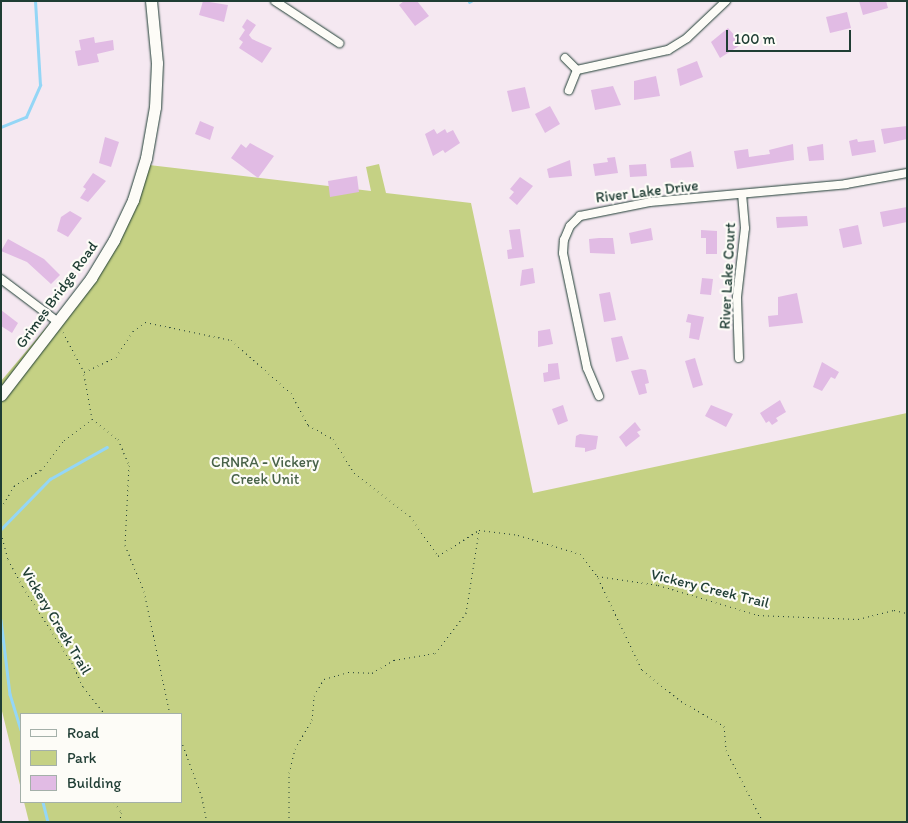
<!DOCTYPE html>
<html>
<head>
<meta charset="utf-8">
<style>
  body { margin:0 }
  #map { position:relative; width:908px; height:823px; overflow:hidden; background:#f5e8f1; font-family:Itim,sans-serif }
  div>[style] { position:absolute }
  .green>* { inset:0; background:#c5d184 }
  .stream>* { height:2.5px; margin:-1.25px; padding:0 1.25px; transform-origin:1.25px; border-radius:1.25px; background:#94d6f6 }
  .building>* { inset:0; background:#e1bbe4 }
  .path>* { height:1px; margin-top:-0.5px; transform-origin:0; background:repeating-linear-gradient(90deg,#1f3d34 0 1px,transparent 0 5px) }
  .roads { filter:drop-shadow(0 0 1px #1f3d34) drop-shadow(0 0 1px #1f3d34) }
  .street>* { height:8px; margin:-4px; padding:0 4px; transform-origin:4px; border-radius:4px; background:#fdfcf7 }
  .secondary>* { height:11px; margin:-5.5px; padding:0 5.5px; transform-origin:5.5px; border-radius:5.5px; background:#fdfcf7 }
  span { translate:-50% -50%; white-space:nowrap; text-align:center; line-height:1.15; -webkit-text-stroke:4.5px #fdfcf7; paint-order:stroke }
  .street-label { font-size:15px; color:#1f3d34 }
  .park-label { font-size:15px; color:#486248 }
  .frame { position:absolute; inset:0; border:2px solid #1f3d34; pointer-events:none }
  .legend { position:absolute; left:20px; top:713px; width:162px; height:90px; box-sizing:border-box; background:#fdfcf7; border:1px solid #a4b0a9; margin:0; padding:6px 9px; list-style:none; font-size:15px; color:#1f3d34 }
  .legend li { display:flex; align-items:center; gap:10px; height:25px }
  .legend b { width:25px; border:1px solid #a4b0a9 }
  .scale { position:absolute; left:726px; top:30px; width:125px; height:22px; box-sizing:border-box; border:2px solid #1f3d34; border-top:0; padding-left:6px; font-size:15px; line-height:18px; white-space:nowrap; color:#1f3d34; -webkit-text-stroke:4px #fdfcf7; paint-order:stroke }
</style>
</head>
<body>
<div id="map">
  <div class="green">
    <div style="clip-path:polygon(379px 164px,386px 193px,471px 203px,533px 493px,907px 413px,907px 822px,29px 822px,24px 802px,181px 802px,181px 714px,21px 714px,21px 789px,1px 707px,1px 381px,116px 245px,149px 165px,371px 191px,366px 167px)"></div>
  </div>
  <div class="stream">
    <div style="left:469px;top:2px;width:2px;rotate:-27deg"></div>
    <div style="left:1px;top:127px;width:27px;rotate:-22deg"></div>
    <div style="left:26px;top:117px;width:35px;rotate:-66deg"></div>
    <div style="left:40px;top:85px;width:84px;rotate:-93.4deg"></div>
    <div style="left:1px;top:529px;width:70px;rotate:-45.6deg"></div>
    <div style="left:50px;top:479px;width:65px;rotate:-29.3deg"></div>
    <div style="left:1px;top:620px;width:75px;rotate:83.1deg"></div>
    <div style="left:10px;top:694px;width:37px;rotate:73deg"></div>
    <div style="left:43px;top:802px;width:21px;rotate:76deg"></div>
  </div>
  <div class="building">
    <div style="clip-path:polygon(203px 1px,228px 5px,224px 22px,199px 15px)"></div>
    <div style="clip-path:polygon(404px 1px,417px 1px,429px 16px,415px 26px,399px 5px)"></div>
    <div style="clip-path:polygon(859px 1px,886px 1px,888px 8px,863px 15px)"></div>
    <div style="clip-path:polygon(847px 12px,851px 28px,830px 33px,826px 17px)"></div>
    <div style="clip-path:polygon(247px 19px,256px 25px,249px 35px,252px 39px,272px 48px,262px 63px,239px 48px,243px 42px,239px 39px,245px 30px,242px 27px)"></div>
    <div style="clip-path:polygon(728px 28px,742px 44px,720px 58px,711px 42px)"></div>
    <div style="clip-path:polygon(94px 37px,95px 43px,113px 40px,114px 50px,97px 54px,99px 62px,78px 66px,75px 51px,81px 50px,79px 40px)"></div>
    <div style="clip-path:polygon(697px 61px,703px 77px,680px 86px,677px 69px)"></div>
    <div style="clip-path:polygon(656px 76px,660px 96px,634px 100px,634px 81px)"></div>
    <div style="clip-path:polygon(613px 86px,621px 105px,595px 110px,591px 90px)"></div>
    <div style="clip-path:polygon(525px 87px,530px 108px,512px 112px,507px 91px)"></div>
    <div style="clip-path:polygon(550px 106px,560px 124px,545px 133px,535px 114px)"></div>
    <div style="clip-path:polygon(200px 121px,214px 127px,210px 140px,195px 134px)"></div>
    <div style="clip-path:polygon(907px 126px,907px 139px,884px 144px,881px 129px)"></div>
    <div style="clip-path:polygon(434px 129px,437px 134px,445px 129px,447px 133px,453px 130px,460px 143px,445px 153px,443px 150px,433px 156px,425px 134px)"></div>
    <div style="clip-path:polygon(105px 137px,119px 142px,111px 167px,99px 163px)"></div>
    <div style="clip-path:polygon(857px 139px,858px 142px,874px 140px,876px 152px,852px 156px,849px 141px)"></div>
    <div style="clip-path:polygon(250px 143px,274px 156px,258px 178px,231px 158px,241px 144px,246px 148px)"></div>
    <div style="clip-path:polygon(793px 144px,794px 160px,737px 169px,734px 151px,748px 149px,749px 157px,770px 154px,769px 150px)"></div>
    <div style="clip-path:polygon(823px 144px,824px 160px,809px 161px,807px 147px)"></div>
    <div style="clip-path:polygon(691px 151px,694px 167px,671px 168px,670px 159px)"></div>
    <div style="clip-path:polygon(615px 157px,618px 173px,595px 176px,593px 164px,608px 162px,607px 158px)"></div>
    <div style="clip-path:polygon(570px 160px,572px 176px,549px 178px,547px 169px)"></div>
    <div style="clip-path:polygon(646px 164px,647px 176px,630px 177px,629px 165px)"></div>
    <div style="clip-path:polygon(93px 173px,106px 181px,88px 202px,80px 198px,86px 189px,83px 187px)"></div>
    <div style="clip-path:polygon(357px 176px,359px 192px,330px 197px,328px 181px)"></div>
    <div style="clip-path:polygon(520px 177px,533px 186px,517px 205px,509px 198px,514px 192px,510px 189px)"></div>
    <div style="clip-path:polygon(907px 207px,907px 222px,883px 227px,880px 212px)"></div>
    <div style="clip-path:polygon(70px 211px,82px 218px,68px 237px,57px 231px,61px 217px)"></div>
    <div style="clip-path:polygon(807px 216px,808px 226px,777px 228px,776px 217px)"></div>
    <div style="clip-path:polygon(858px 225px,862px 244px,843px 248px,839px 229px)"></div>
    <div style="clip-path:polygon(651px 228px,653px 240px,631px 244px,629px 233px)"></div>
    <div style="clip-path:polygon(520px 229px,524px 257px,508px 259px,507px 250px,512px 249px,509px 230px)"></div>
    <div style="clip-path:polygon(701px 230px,717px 231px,717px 254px,706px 254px,706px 238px,701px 238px)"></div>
    <div style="clip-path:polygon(599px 238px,613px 238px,615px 254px,590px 253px,589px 239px)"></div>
    <div style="clip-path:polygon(8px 239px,44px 259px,60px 275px,51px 284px,27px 262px,1px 251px)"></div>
    <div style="clip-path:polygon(533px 268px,535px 283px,520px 286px,522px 270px)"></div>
    <div style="clip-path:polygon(702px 278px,713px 279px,711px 295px,700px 294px)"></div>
    <div style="clip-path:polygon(610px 292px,616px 320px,604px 322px,599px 294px)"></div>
    <div style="clip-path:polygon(797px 293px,803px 323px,769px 327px,768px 316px,778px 315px,778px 297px)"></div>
    <div style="clip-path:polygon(1px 310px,18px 323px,12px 333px,1px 326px)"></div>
    <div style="clip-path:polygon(688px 314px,704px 317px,699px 340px,689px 338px,691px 323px,686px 322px)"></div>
    <div style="clip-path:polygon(550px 329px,553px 344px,538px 347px,538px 331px)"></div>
    <div style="clip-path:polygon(622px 336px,629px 359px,616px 362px,611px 338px)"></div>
    <div style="clip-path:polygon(695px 358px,703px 385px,693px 388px,685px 361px)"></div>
    <div style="clip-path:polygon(822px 362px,839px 372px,835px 379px,831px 377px,822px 391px,813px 387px)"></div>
    <div style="clip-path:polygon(558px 363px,560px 379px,544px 382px,543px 373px,548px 372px,548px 364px)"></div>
    <div style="clip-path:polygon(641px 369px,646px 370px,649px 383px,645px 384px,647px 393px,639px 395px,631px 371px)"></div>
    <div style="clip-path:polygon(780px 400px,786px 412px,776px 418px,778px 421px,772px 425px,769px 421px,766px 423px,760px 413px)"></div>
    <div style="clip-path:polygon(563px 405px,568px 421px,558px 425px,552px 409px)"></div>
    <div style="clip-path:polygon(711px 405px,733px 414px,726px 427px,705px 416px)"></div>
    <div style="clip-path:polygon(635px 422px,641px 430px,637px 432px,640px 436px,626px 447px,619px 437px)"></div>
    <div style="clip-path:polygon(580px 434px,598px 436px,596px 449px,585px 452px,585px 448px,575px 447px,576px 436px)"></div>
  </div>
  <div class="path">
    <div style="left:63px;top:332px;width:45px;rotate:62.3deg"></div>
    <div style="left:84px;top:372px;width:35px;rotate:-25deg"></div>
    <div style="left:116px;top:357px;width:31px;rotate:-57deg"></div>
    <div style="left:133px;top:331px;width:15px;rotate:-37deg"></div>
    <div style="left:145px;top:322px;width:88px;rotate:11.8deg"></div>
    <div style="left:231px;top:340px;width:80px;rotate:41.5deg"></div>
    <div style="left:291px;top:393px;width:36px;rotate:62deg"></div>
    <div style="left:308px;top:425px;width:29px;rotate:29deg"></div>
    <div style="left:333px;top:439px;width:40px;rotate:58deg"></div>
    <div style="left:354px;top:473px;width:71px;rotate:37.5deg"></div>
    <div style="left:410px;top:516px;width:49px;rotate:55deg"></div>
    <div style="left:438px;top:556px;width:49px;rotate:-32.4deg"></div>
    <div style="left:479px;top:530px;width:39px;rotate:7deg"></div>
    <div style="left:518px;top:535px;width:65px;rotate:17deg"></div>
    <div style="left:580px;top:554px;width:28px;rotate:52deg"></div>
    <div style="left:597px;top:576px;width:62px;rotate:8.4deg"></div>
    <div style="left:658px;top:585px;width:104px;rotate:16.7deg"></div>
    <div style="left:758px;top:615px;width:100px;rotate:2.3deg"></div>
    <div style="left:858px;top:619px;width:37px;rotate:-14deg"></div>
    <div style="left:894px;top:610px;width:13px;rotate:13deg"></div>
    <div style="left:84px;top:374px;width:46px;rotate:79.9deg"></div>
    <div style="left:92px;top:419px;width:33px;rotate:38deg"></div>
    <div style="left:118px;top:439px;width:28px;rotate:67deg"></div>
    <div style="left:129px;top:465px;width:80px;rotate:92.9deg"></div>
    <div style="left:125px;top:545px;width:50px;rotate:67.6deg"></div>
    <div style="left:144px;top:591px;width:126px;rotate:78.1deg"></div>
    <div style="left:1px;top:508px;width:26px;rotate:-59deg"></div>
    <div style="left:14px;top:486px;width:31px;rotate:-31deg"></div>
    <div style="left:41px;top:470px;width:38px;rotate:-53deg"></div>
    <div style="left:64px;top:440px;width:35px;rotate:-37deg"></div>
    <div style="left:1px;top:533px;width:27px;rotate:75deg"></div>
    <div style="left:8px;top:559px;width:32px;rotate:62deg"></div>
    <div style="left:23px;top:587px;width:90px;rotate:57.2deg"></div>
    <div style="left:72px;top:663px;width:26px;rotate:65deg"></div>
    <div style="left:83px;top:687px;width:35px;rotate:51deg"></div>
    <div style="left:598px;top:578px;width:102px;rotate:64.4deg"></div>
    <div style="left:642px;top:670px;width:50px;rotate:38.5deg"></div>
    <div style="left:681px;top:701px;width:50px;rotate:30.2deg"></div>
    <div style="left:724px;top:726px;width:24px;rotate:85deg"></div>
    <div style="left:726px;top:750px;width:81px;rotate:62.8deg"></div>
    <div style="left:181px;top:740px;width:61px;rotate:69.8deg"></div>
    <div style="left:202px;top:797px;width:25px;rotate:79deg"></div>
    <div style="left:114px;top:802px;width:12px;rotate:55deg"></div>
    <div style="left:121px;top:812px;width:10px;rotate:96deg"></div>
    <div style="left:289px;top:822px;width:49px;rotate:-90deg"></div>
    <div style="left:289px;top:773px;width:25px;rotate:-76deg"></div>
    <div style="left:295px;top:749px;width:34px;rotate:-60deg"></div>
    <div style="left:312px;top:720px;width:24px;rotate:-85deg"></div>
    <div style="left:314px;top:696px;width:20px;rotate:-60deg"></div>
    <div style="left:324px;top:679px;width:25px;rotate:-16deg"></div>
    <div style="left:348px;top:672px;width:24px;rotate:2deg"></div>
    <div style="left:372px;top:673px;width:26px;rotate:-31deg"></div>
    <div style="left:394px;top:660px;width:42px;rotate:-9.7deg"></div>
    <div style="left:435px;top:653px;width:51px;rotate:-52.2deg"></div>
    <div style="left:466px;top:613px;width:83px;rotate:-81deg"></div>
  </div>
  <div class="roads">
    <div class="street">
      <div style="left:275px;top:1px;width:77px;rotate:33.3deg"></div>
      <div style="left:565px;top:58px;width:17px;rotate:45deg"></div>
      <div style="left:577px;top:70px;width:22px;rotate:112deg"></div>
      <div style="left:577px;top:70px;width:93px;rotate:-12.4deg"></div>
      <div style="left:668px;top:50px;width:22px;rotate:-32deg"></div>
      <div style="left:687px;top:38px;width:54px;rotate:-43.5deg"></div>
      <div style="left:1px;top:279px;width:71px;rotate:37deg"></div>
      <div style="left:739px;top:358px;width:61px;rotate:-91.9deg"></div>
      <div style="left:737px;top:297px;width:69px;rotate:-83.4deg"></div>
      <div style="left:745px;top:228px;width:33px;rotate:-95deg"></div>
      <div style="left:599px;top:396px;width:30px;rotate:-113deg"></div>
      <div style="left:587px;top:368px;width:117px;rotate:-101.8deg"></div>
      <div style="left:563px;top:253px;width:13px;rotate:-86deg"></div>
      <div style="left:564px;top:240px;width:15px;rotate:-67deg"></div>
      <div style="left:570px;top:226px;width:14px;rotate:-45deg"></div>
      <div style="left:580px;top:216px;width:71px;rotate:-11.3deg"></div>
      <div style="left:650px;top:202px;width:197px;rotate:-5.2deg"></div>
      <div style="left:846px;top:184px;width:62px;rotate:-10.2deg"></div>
    </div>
    <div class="secondary">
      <div style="left:1px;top:395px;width:148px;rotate:-52.4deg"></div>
      <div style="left:91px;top:278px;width:44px;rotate:-58.8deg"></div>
      <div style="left:114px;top:240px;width:44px;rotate:-64.6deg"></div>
      <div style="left:133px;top:200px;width:44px;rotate:-72.8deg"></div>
      <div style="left:146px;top:158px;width:52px;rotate:-80deg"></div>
      <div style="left:155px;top:107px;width:44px;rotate:-87.4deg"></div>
      <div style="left:157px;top:63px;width:62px;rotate:-95.5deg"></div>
    </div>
  </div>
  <div class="street-label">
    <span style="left:647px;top:192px;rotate:-7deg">River Lake Drive</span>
    <span style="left:728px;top:276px;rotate:-87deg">River Lake Court</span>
    <span style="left:57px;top:295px;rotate:-54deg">Grimes Bridge Road</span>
    <span style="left:710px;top:589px;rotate:14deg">Vickery Creek Trail</span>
    <span style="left:56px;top:621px;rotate:59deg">Vickery Creek Trail</span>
  </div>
  <div class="park-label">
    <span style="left:265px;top:471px">CRNRA - Vickery<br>Creek Unit</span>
  </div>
  <div class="frame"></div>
  <ul class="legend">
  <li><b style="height:6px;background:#fdfcf7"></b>Road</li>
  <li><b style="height:14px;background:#c5d184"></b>Park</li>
  <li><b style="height:14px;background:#e1bbe4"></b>Building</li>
  </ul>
  <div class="scale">100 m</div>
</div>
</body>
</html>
